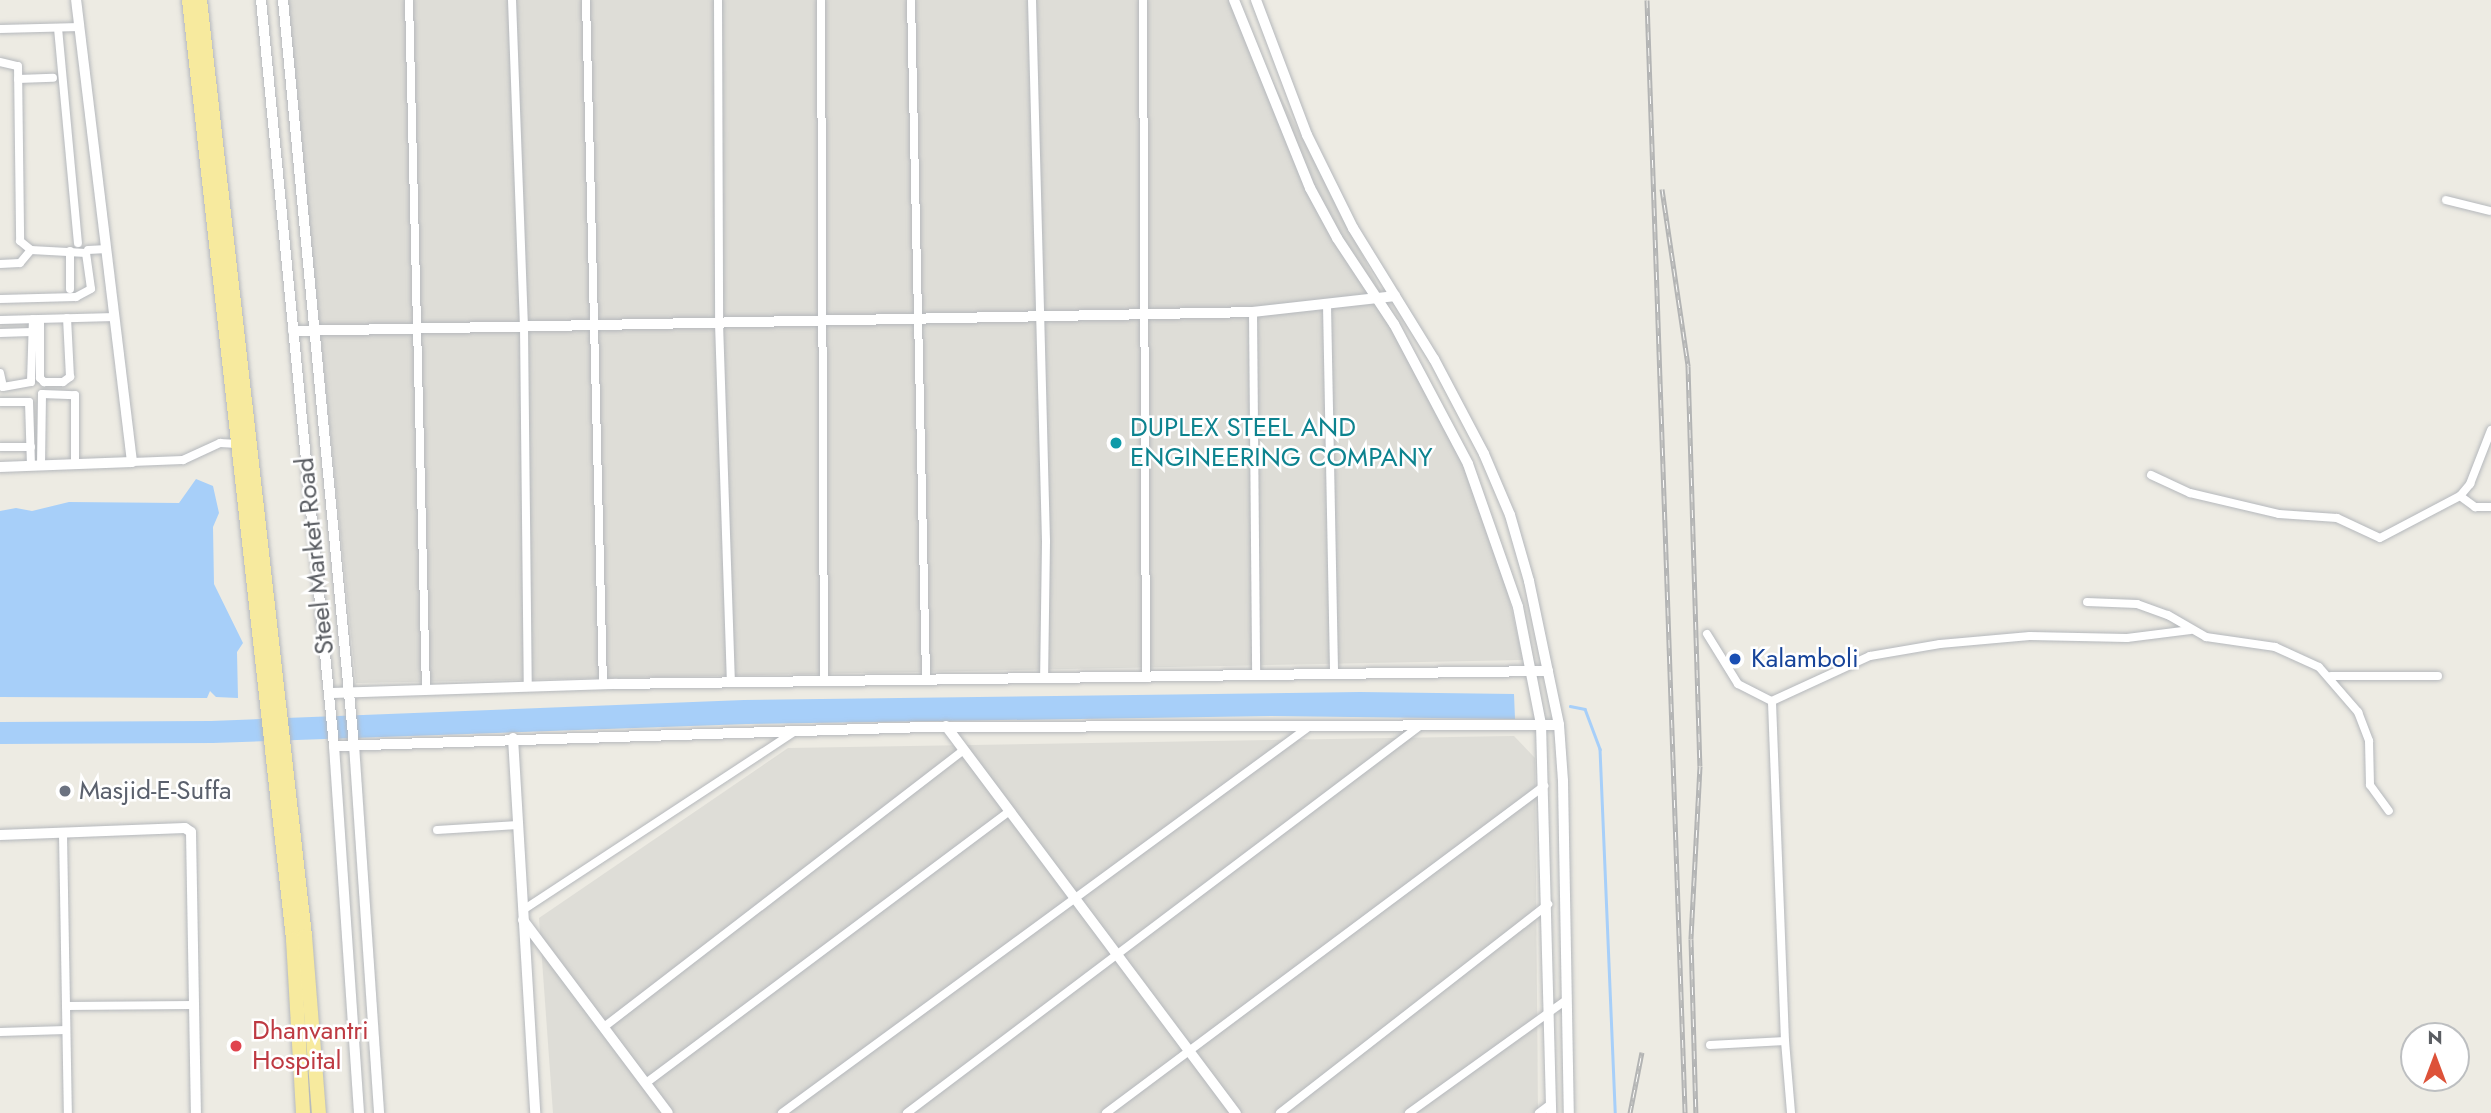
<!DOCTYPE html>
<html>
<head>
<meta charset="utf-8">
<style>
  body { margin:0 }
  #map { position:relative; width:2491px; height:1113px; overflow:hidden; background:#edebe3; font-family:Jost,sans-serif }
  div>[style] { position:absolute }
  .industrial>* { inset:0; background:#deddd7 }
  .water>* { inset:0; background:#a7cff9 }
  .stream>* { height:2.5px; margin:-1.25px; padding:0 1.25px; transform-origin:1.25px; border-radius:1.25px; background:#a7cff9 }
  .roads { filter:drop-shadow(0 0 2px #b5b8bc) drop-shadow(0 0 2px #b5b8bc) }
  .minor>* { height:8px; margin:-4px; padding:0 4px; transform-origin:4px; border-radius:4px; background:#fff }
  .tertiary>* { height:10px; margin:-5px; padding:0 5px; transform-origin:5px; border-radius:5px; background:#fff }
  .trunk>* { height:14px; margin:-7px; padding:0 7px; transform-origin:7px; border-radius:7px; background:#f7ea9e }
  .rail>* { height:5px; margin-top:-2.5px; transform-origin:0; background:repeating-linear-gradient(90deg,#fff 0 8px,#b3b4b4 0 16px); box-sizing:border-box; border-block:2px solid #b3b4b4 }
  .dots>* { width:19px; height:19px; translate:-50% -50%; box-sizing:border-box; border:4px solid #fff; border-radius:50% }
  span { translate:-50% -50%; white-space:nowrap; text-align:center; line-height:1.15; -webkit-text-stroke:5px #fff; paint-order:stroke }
  .culture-label { font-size:26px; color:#0d838f }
  .left { translate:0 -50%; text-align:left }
  .street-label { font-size:26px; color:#5b5e63 }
  .transit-label { font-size:26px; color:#164399 }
  .worship-label { font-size:26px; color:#5b616d }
  .health-label { font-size:26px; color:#be3a42 }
  .north { position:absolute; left:2400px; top:1022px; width:70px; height:70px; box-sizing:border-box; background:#fff; border:2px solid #bdbfc1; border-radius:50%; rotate:0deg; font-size:19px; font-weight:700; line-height:28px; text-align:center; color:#5b5e63 }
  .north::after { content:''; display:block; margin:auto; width:24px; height:32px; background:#dd5239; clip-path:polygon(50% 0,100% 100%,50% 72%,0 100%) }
</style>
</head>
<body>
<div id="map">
  <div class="industrial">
    <div style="clip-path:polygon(286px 0,1231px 0,1433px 392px,1498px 550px,1523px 660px,356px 683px)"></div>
    <div style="clip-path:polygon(1514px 736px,1535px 758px,1538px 1113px,553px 1113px,539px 918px,788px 748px)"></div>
  </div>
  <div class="water">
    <div style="clip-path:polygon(196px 479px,213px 486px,219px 513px,213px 527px,214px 584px,243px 643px,237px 652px,238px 698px,216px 697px,210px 691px,207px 698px,0 697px,0 511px,16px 508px,32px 511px,69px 502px,179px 503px)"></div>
    <div style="clip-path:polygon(1360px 692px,1514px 694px,1515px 719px,1271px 716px,747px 724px,213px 743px,0 744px,0 722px,211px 721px,744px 700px)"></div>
  </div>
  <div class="stream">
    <div style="left:1570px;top:706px;width:15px;rotate:11deg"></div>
    <div style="left:1585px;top:709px;width:43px;rotate:69.4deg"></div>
    <div style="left:1600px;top:749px;width:364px;rotate:87.6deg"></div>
  </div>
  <div class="roads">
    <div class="minor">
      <div style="left:409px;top:0;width:690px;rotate:88.59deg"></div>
      <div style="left:512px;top:0;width:327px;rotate:87.9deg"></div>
      <div style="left:524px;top:327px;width:360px;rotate:89.4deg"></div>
      <div style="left:586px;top:0;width:684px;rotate:88.58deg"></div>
      <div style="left:718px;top:0;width:323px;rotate:89.8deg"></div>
      <div style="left:719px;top:323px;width:359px;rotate:88.1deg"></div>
      <div style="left:821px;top:0;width:680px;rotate:89.75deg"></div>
      <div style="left:911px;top:0;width:679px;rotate:88.73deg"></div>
      <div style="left:1032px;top:0;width:541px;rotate:88.52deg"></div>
      <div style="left:1046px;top:541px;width:137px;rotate:90.8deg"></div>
      <div style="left:1143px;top:0;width:677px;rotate:89.75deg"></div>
      <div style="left:58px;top:28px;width:216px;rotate:84.7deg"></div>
      <div style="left:0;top:29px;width:80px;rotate:-1.4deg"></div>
      <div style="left:0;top:62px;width:18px;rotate:13deg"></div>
      <div style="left:18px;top:66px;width:175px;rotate:89.3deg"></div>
      <div style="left:20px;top:241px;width:14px;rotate:39deg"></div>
      <div style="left:31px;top:250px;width:55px;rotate:3.1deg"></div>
      <div style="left:86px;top:253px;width:36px;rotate:82deg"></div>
      <div style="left:91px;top:289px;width:17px;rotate:152deg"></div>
      <div style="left:76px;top:297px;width:76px;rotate:178.5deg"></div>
      <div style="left:18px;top:79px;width:35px;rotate:-2deg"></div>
      <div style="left:2446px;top:200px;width:45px;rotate:14deg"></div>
      <div style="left:88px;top:250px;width:19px;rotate:-3deg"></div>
      <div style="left:70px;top:251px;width:38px;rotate:90deg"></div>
      <div style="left:0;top:264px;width:20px;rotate:-3deg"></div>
      <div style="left:20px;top:263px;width:17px;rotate:-50deg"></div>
      <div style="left:1327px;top:305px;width:370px;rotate:88.9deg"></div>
      <div style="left:1253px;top:312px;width:364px;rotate:89.5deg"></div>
      <div style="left:40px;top:319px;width:59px;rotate:90deg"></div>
      <div style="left:40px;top:378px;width:6px;rotate:45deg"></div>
      <div style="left:44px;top:382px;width:19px"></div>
      <div style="left:63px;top:382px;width:9px;rotate:-36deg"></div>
      <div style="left:70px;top:377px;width:59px;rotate:-92.9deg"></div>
      <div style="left:0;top:320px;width:115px;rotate:-1.5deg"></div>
      <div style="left:0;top:333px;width:32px;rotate:-2deg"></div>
      <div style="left:0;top:373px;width:14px;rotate:78deg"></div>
      <div style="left:3px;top:387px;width:28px;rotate:-10deg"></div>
      <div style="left:31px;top:382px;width:63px;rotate:-88.2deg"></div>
      <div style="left:0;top:402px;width:29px"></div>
      <div style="left:29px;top:402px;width:64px;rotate:88.2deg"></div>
      <div style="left:0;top:447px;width:31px"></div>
      <div style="left:132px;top:462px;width:51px;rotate:-2.2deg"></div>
      <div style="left:183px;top:460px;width:41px;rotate:-24.7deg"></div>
      <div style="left:220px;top:443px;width:18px;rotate:3deg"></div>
      <div style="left:41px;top:466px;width:72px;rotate:-89.2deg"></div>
      <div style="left:42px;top:394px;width:33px;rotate:2deg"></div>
      <div style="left:75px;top:395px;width:69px;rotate:90deg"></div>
      <div style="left:2151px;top:475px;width:43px;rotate:24.8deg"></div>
      <div style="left:2190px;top:493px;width:91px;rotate:13.3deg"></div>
      <div style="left:2279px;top:514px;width:58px;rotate:3.9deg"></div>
      <div style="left:2337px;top:518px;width:47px;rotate:24.9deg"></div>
      <div style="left:2380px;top:538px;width:90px;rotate:-27.7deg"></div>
      <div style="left:2460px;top:496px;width:16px;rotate:-50deg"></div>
      <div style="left:2470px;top:484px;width:58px;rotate:-68.7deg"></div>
      <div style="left:2460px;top:496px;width:19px;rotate:36deg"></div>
      <div style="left:2475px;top:507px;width:16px"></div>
      <div style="left:2087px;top:602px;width:50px;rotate:2.3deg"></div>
      <div style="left:2137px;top:604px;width:33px;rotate:20deg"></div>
      <div style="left:2168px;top:615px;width:44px;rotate:30.1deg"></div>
      <div style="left:2206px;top:637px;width:70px;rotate:8.2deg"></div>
      <div style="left:2275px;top:647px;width:48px;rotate:24.4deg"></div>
      <div style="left:2319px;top:667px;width:60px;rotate:49.1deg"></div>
      <div style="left:2358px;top:712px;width:31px;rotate:69deg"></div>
      <div style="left:2369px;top:741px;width:44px;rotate:88.7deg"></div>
      <div style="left:2370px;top:785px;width:32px;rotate:54deg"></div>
      <div style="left:1707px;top:634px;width:59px;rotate:58.2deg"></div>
      <div style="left:1738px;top:684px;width:38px;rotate:27deg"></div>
      <div style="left:1772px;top:701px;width:108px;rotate:-24.7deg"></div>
      <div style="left:1870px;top:656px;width:71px;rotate:-9.7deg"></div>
      <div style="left:1940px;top:644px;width:90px;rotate:-5.1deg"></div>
      <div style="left:2030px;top:636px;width:97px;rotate:1.2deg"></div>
      <div style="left:2127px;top:638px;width:64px;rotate:-7.1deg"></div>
      <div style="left:2331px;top:676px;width:107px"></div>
      <div style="left:437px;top:830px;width:81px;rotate:-3.5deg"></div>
      <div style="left:63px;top:834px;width:279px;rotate:89deg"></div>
      <div style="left:523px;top:910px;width:326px;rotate:-33.3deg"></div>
      <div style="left:66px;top:1006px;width:128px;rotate:-0.4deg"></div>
      <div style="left:604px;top:1027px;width:453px;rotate:-37.6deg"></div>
      <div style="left:0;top:1032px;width:66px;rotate:-1.7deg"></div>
      <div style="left:1785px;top:1041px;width:72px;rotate:85.2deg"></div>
      <div style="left:1710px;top:1045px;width:75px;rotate:-3.1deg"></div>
      <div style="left:1785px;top:1041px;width:340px;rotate:-92.2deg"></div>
      <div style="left:646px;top:1083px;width:451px;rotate:-36.8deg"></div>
      <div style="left:782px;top:1113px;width:655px;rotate:-36.24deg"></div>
      <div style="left:907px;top:1113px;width:644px;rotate:-37.05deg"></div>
      <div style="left:1106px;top:1113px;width:547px;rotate:-36.74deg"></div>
      <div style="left:1280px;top:1113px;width:340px;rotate:-37.9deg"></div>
      <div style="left:1409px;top:1113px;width:193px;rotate:-35.7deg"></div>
      <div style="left:1539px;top:1113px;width:15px;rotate:-37deg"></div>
    </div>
    <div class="tertiary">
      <div style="left:261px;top:0;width:750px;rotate:84.41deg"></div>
      <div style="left:334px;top:746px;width:368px;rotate:86.1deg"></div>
      <div style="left:283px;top:0;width:748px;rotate:84.56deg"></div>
      <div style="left:354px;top:745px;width:369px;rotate:86.1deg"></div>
      <div style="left:1234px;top:0;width:203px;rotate:68deg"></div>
      <div style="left:1310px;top:188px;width:57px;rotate:61.6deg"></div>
      <div style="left:1337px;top:238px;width:103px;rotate:56.5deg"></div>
      <div style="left:1394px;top:324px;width:158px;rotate:62.1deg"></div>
      <div style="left:1468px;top:464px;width:151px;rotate:70.7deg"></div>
      <div style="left:1518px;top:607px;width:119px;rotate:78.9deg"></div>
      <div style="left:1541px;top:724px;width:389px;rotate:88.5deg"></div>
      <div style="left:1256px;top:0;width:144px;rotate:69.3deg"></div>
      <div style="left:1307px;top:135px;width:104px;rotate:63.7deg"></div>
      <div style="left:1353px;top:228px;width:154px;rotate:58.3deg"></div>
      <div style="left:1434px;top:359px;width:107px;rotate:62.2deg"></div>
      <div style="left:1484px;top:454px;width:66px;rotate:66.9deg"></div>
      <div style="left:1510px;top:515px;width:69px;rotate:73.9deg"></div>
      <div style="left:1529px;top:581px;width:147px;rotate:78.2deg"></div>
      <div style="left:1559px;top:725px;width:56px;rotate:85.9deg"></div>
      <div style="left:1563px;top:781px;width:332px;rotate:89deg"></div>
      <div style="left:293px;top:331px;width:960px;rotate:-1.13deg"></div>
      <div style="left:1253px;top:312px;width:143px;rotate:-6.4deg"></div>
      <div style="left:0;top:467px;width:132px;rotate:-2.2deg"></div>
      <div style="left:132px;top:462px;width:465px;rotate:-96.9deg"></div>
      <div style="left:329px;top:693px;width:286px;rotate:-1.8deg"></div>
      <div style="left:615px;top:684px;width:933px;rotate:-0.8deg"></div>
      <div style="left:946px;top:726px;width:484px;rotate:53.2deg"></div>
      <div style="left:513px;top:738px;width:376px;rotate:86.6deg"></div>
      <div style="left:334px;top:746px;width:593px;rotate:-1.84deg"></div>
      <div style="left:927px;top:727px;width:632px;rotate:-0.18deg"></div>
      <div style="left:0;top:835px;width:185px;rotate:-2.2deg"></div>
      <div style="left:185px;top:828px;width:7px;rotate:34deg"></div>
      <div style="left:191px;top:832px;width:281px;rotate:89deg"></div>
      <div style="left:523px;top:920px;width:241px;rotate:53.1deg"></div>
    </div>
    <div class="trunk">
      <div style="left:189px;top:0;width:945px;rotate:83.68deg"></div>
      <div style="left:293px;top:939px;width:174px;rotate:86.7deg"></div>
      <div style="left:200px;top:0;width:942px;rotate:83.6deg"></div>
      <div style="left:305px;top:936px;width:178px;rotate:85.5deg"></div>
    </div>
  </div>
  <div class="rail">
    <div style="left:1647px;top:0;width:1114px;rotate:88.04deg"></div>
    <div style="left:1662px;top:189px;width:179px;rotate:81.6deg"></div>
    <div style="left:1688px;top:366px;width:400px;rotate:88.3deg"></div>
    <div style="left:1700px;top:766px;width:173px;rotate:93deg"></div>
    <div style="left:1691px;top:939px;width:174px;rotate:88.4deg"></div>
    <div style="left:1630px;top:1113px;width:62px;rotate:-78.9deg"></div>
  </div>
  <div class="dots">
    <div style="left:1116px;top:443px;background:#0f9aa8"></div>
    <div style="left:1735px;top:659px;background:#1a4fb4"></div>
    <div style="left:65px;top:791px;background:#6b7280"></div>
    <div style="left:236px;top:1046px;background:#e0444e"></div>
  </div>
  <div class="culture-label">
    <span class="left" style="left:1130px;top:443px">DUPLEX STEEL AND<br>ENGINEERING COMPANY</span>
  </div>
  <div class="street-label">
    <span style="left:315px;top:556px;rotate:-96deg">Steel Market Road</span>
  </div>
  <div class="transit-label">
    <span class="left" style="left:1751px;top:659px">Kalamboli</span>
  </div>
  <div class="worship-label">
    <span class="left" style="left:79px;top:791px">Masjid-E-Suffa</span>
  </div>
  <div class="health-label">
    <span class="left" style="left:252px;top:1046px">Dhanvantri<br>Hospital</span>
  </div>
  <div class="north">N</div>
</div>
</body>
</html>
